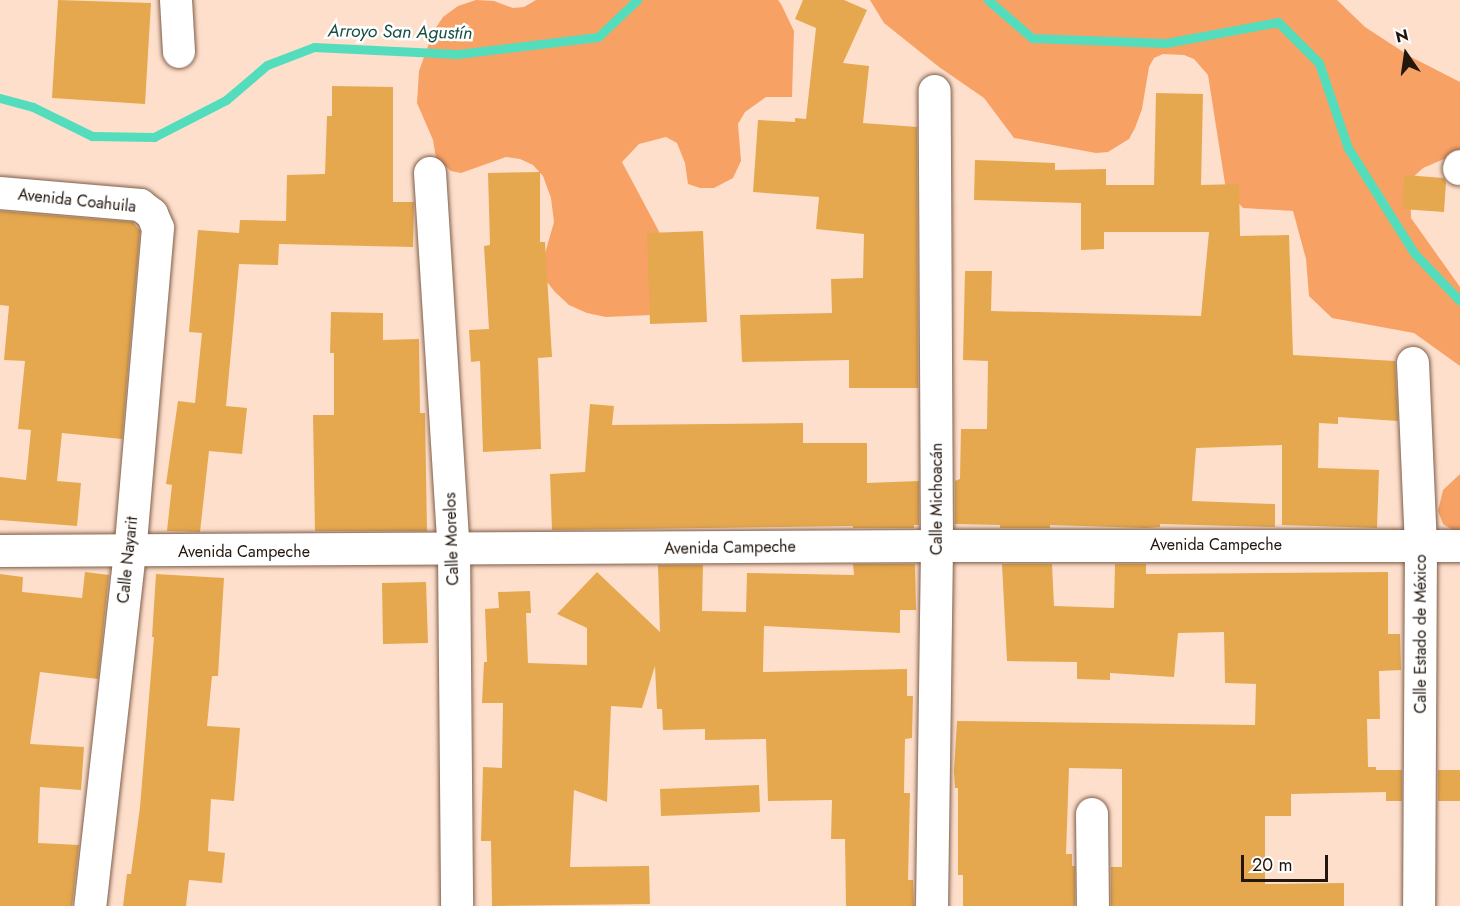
<!DOCTYPE html>
<html>
<head>
<meta charset="utf-8">
<style>
  body { margin:0 }
  #map { position:relative; width:1460px; height:906px; overflow:hidden; background:#fedfcc; font-family:Jost,sans-serif }
  div>[style] { position:absolute }
  .forest>* { inset:0; background:#f8a165 }
  .stream>* { height:9px; margin:-4.5px; padding:0 4.5px; transform-origin:4.5px; border-radius:4.5px; background:#54ddbd }
  .building>* { inset:0; background:#e5a84e }
  .roads { filter:drop-shadow(0 0 2px #7f5e49) drop-shadow(0 0 2px #7f5e49) }
  .minor>* { height:32px; margin:-16px; padding:0 16px; transform-origin:16px; border-radius:16px; background:#fff }
  span { translate:-50% -50%; white-space:nowrap; text-align:center; line-height:1.15; -webkit-text-stroke:5px #fff; paint-order:stroke }
  .street-label { font-size:16px; color:#23160d }
  .water-label { font-size:18px; color:#144e41; font-style:italic }
  .north { position:absolute; left:1376px; top:24px; width:60px; height:60px; -webkit-text-stroke:4px #fff; paint-order:stroke; rotate:347deg; font-size:16px; font-weight:700; line-height:24px; text-align:center; color:#23160d }
  .north::after { content:''; display:block; margin:auto; width:21px; height:27px; background:#23160d; clip-path:polygon(50% 0,100% 100%,50% 72%,0 100%) }
  .scale { position:absolute; left:1241px; top:855px; width:87px; height:27px; box-sizing:border-box; border:3px solid #23160d; border-top:0; padding-left:8px; font-size:18px; line-height:21px; white-space:nowrap; color:#23160d; -webkit-text-stroke:4px #fff; paint-order:stroke }
</style>
</head>
<body>
<div id="map">
  <div class="forest">
    <div style="clip-path:polygon(476px 0,494px 1px,513px 8px,524px 7px,536px 0,778px 0,781px 4px,794px 31px,792px 97px,766px 97px,745px 112px,738px 124px,741px 161px,733px 178px,714px 188px,700px 188px,688px 184px,685px 163px,677px 143px,666px 137px,639px 144px,622px 162px,663px 239px,651px 315px,606px 317px,587px 313px,569px 305px,555px 292px,547px 282px,544px 257px,554px 222px,551px 198px,543px 176px,533px 165px,520px 159px,506px 157px,461px 173px,451px 171px,436px 158px,433px 140px,417px 103px,419px 71px,433px 32px,443px 17px,458px 6px)"></div>
    <div style="clip-path:polygon(870px 0,1337px 0,1365px 27px,1411px 57px,1460px 82px,1460px 171px,1444px 159px,1423px 168px,1410px 180px,1411px 218px,1460px 287px,1460px 366px,1414px 333px,1332px 318px,1309px 296px,1306px 259px,1293px 211px,1243px 208px,1226px 190px,1208px 75px,1194px 59px,1184px 55px,1163px 54px,1154px 58px,1149px 67px,1142px 109px,1135px 128px,1129px 139px,1108px 152px,1096px 153px,1014px 138px,984px 98px,939px 67px,884px 23px)"></div>
    <div style="clip-path:polygon(1460px 474px,1460px 532px,1456px 532px,1443px 524px,1438px 511px,1443px 490px)"></div>
  </div>
  <div class="stream">
    <div style="left:988px;top:0;width:58px;rotate:40.8deg"></div>
    <div style="left:1032px;top:38px;width:134px;rotate:2.1deg"></div>
    <div style="left:1166px;top:43px;width:114px;rotate:-10.6deg"></div>
    <div style="left:1278px;top:22px;width:58px;rotate:45deg"></div>
    <div style="left:1319px;top:63px;width:90px;rotate:71.2deg"></div>
    <div style="left:1348px;top:148px;width:124px;rotate:57.8deg"></div>
    <div style="left:1414px;top:253px;width:66px;rotate:46.2deg"></div>
    <div style="left:0;top:98px;width:34px;rotate:15deg"></div>
    <div style="left:33px;top:107px;width:66px;rotate:26.2deg"></div>
    <div style="left:92px;top:136px;width:62px;rotate:0.9deg"></div>
    <div style="left:154px;top:137px;width:81px;rotate:-27.2deg"></div>
    <div style="left:226px;top:100px;width:54px;rotate:-40.5deg"></div>
    <div style="left:267px;top:65px;width:50px;rotate:-21deg"></div>
    <div style="left:314px;top:47px;width:144px;rotate:2.8deg"></div>
    <div style="left:458px;top:54px;width:141px;rotate:-6.9deg"></div>
    <div style="left:598px;top:37px;width:54px;rotate:-43.5deg"></div>
  </div>
  <div class="building">
    <div style="clip-path:polygon(58px 0,151px 3px,145px 104px,52px 98px)"></div>
    <div style="clip-path:polygon(803px 0,844px 0,867px 10px,843px 63px,869px 66px,863px 123px,917px 127px,918px 388px,849px 388px,849px 360px,742px 362px,740px 315px,832px 313px,831px 279px,863px 278px,864px 234px,816px 229px,819px 197px,753px 192px,758px 120px,795px 122px,795px 118px,806px 119px,816px 28px,795px 19px)"></div>
    <div style="clip-path:polygon(332px 86px,393px 87px,393px 202px,414px 202px,413px 247px,279px 244px,278px 265px,239px 264px,226px 406px,247px 408px,242px 454px,209px 451px,200px 532px,167px 531px,172px 485px,166px 484px,178px 401px,195px 403px,202px 333px,189px 332px,198px 230px,239px 233px,240px 220px,286px 221px,287px 175px,325px 174px,327px 116px,332px 116px)"></div>
    <div style="clip-path:polygon(1156px 93px,1203px 94px,1201px 185px,1239px 184px,1240px 236px,1289px 235px,1293px 355px,1395px 361px,1398px 421px,1338px 417px,1338px 424px,1319px 423px,1318px 468px,1379px 470px,1377px 528px,1282px 525px,1282px 445px,1196px 448px,1192px 501px,1275px 504px,1275px 527px,1160px 524px,1160px 527px,1146px 528px,1050px 525px,1050px 528px,1000px 528px,1000px 525px,955px 524px,955px 481px,960px 479px,961px 429px,987px 429px,988px 361px,963px 360px,965px 271px,992px 271px,991px 311px,1201px 316px,1209px 232px,1104px 232px,1104px 249px,1081px 250px,1081px 203px,974px 200px,975px 160px,1055px 163px,1055px 170px,1106px 169px,1106px 185px,1154px 185px)"></div>
    <div style="clip-path:polygon(540px 172px,540px 242px,545px 242px,552px 357px,538px 358px,541px 449px,483px 452px,480px 361px,471px 362px,469px 330px,489px 329px,484px 246px,490px 245px,488px 173px)"></div>
    <div style="clip-path:polygon(1404px 175px,1444px 178px,1446px 182px,1444px 212px,1402px 209px)"></div>
    <div style="clip-path:polygon(0 211px,133px 222px,140px 231px,122px 439px,62px 433px,57px 481px,81px 483px,77px 526px,0 520px,0 477px,26px 480px,31px 430px,18px 429px,25px 361px,4px 360px,9px 306px,0 305px)"></div>
    <div style="clip-path:polygon(703px 231px,707px 322px,650px 324px,647px 233px)"></div>
    <div style="clip-path:polygon(331px 312px,383px 313px,383px 340px,419px 339px,420px 413px,425px 413px,427px 531px,315px 531px,313px 415px,334px 415px,334px 353px,330px 353px)"></div>
    <div style="clip-path:polygon(590px 404px,614px 406px,612px 425px,803px 423px,803px 443px,867px 443px,867px 483px,919px 481px,919px 525px,914px 525px,914px 528px,853px 528px,853px 526px,552px 530px,550px 474px,585px 472px)"></div>
    <div style="clip-path:polygon(853px 564px,915px 564px,916px 610px,900px 610px,900px 633px,764px 626px,763px 672px,907px 669px,907px 696px,913px 696px,912px 738px,905px 739px,904px 793px,910px 793px,908px 880px,913px 880px,914px 906px,846px 906px,845px 839px,831px 839px,832px 800px,768px 801px,766px 739px,705px 740px,705px 729px,663px 730px,662px 709px,657px 709px,655px 666px,642px 708px,611px 706px,607px 802px,574px 790px,570px 867px,649px 866px,650px 904px,492px 906px,491px 841px,481px 841px,483px 767px,502px 768px,503px 703px,482px 703px,484px 662px,487px 662px,485px 609px,499px 608px,498px 592px,530px 591px,531px 613px,526px 613px,528px 663px,587px 665px,587px 628px,557px 614px,597px 572px,660px 632px,658px 565px,703px 565px,702px 611px,746px 612px,747px 573px,854px 575px)"></div>
    <div style="clip-path:polygon(1002px 564px,1052px 564px,1054px 606px,1114px 608px,1115px 564px,1146px 564px,1146px 574px,1388px 572px,1388px 634px,1400px 634px,1401px 670px,1379px 671px,1380px 719px,1367px 719px,1368px 767px,1376px 767px,1376px 770px,1402px 770px,1402px 801px,1386px 801px,1386px 792px,1291px 794px,1291px 816px,1265px 816px,1265px 884px,1344px 883px,1344px 906px,1111px 906px,1111px 867px,1122px 867px,1122px 769px,1069px 768px,1066px 854px,1072px 854px,1072px 866px,1075px 866px,1075px 906px,963px 906px,963px 875px,958px 875px,958px 788px,955px 788px,954px 771px,957px 721px,1255px 725px,1256px 684px,1225px 683px,1224px 632px,1178px 633px,1174px 677px,1110px 673px,1110px 680px,1077px 679px,1077px 662px,1007px 661px)"></div>
    <div style="clip-path:polygon(85px 572px,109px 575px,98px 679px,40px 672px,30px 744px,84px 747px,81px 790px,40px 787px,38px 843px,79px 845px,72px 906px,0 906px,0 574px,23px 577px,22px 592px,82px 598px)"></div>
    <div style="clip-path:polygon(156px 574px,224px 578px,218px 676px,212px 676px,207px 726px,240px 728px,234px 801px,211px 799px,208px 851px,225px 853px,222px 883px,189px 880px,186px 906px,123px 906px,127px 874px,131px 874px,140px 807px,154px 637px,152px 637px)"></div>
    <div style="clip-path:polygon(426px 582px,428px 643px,383px 644px,382px 583px)"></div>
    <div style="clip-path:polygon(1438px 770px,1460px 770px,1460px 801px,1438px 801px)"></div>
    <div style="clip-path:polygon(759px 785px,760px 812px,661px 816px,660px 789px)"></div>
  </div>
  <div class="roads">
    <div class="minor">
      <div style="left:176px;top:0;width:52px;rotate:86.7deg"></div>
      <div style="left:1459px;top:169px;width:3px;rotate:-72deg"></div>
      <div style="left:430px;top:173px;width:378px;rotate:86.4deg"></div>
      <div style="left:454px;top:550px;width:356px;rotate:89.5deg"></div>
      <div style="left:0;top:193px;width:141px;rotate:4.9deg"></div>
      <div style="left:140px;top:205px;width:15px;rotate:37deg"></div>
      <div style="left:152px;top:214px;width:15px;rotate:67deg"></div>
      <div style="left:158px;top:228px;width:325px;rotate:94.9deg"></div>
      <div style="left:130px;top:552px;width:356px;rotate:96.4deg"></div>
      <div style="left:1413px;top:363px;width:182px;rotate:87.5deg"></div>
      <div style="left:1421px;top:545px;width:361px;rotate:90.3deg"></div>
      <div style="left:0;top:551px;width:937px;rotate:-0.31deg"></div>
      <div style="left:937px;top:546px;width:523px"></div>
      <div style="left:1092px;top:814px;width:92px;rotate:89.4deg"></div>
      <div style="left:932px;top:906px;width:360px;rotate:-89.2deg"></div>
      <div style="left:937px;top:546px;width:455px;rotate:-90.3deg"></div>
    </div>
  </div>
  <div class="street-label">
    <span style="left:77px;top:201px;rotate:6deg">Avenida Coahuila</span>
    <span style="left:937px;top:499px;rotate:-90deg">Calle Michoacán</span>
    <span style="left:452px;top:539px;rotate:-92deg">Calle Morelos</span>
    <span style="left:1216px;top:545px">Avenida Campeche</span>
    <span style="left:730px;top:548px;rotate:-1deg">Avenida Campeche</span>
    <span style="left:244px;top:552px">Avenida Campeche</span>
    <span style="left:128px;top:560px;rotate:-84deg">Calle Nayarit</span>
    <span style="left:1421px;top:634px;rotate:-90deg">Calle Estado de México</span>
  </div>
  <div class="water-label">
    <span style="left:400px;top:32px;rotate:1deg">Arroyo San Agustín</span>
  </div>
  <div class="north">N</div>
  <div class="scale">20 m</div>
</div>
</body>
</html>
